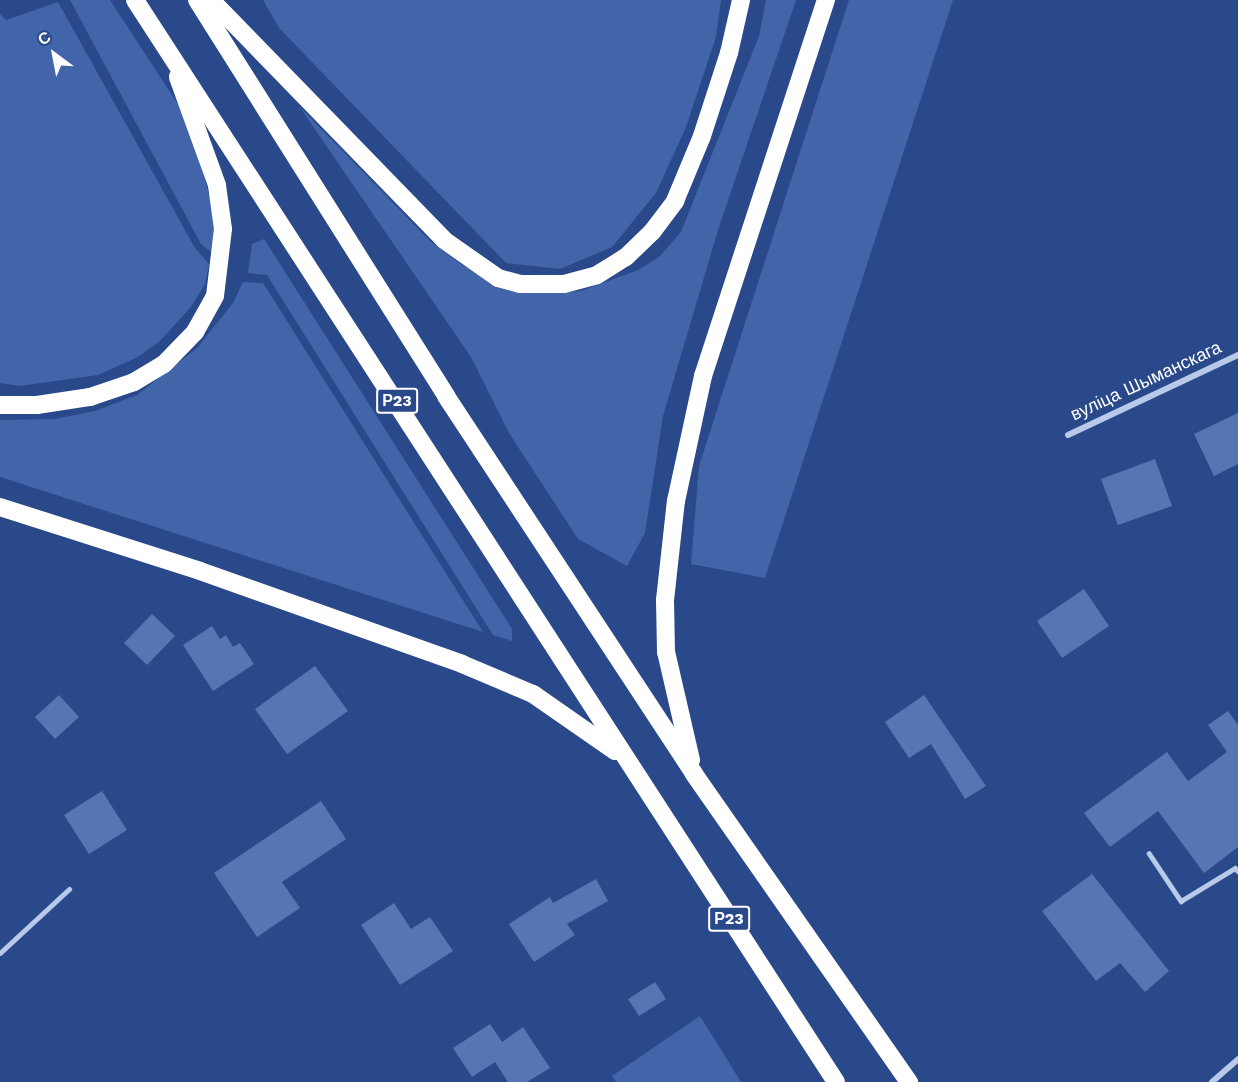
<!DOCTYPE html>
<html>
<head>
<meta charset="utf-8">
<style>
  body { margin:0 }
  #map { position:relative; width:1238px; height:1082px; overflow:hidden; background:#2a498a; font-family:"Work Sans",sans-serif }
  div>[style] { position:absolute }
  .green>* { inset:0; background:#4264a8 }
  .building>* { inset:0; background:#5675b2 }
  .lane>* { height:4.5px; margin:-2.25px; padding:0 2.25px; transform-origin:2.25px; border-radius:2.25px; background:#b8c9e9 }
  .street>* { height:6px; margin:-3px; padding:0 3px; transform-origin:3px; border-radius:3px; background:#b8c9e9 }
  .highway>* { height:18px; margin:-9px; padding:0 9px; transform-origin:9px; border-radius:9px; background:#fff }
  span { translate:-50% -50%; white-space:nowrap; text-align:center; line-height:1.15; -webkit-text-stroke:5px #2a498a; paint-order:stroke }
  .shield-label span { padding:2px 4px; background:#2a498a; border:2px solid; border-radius:4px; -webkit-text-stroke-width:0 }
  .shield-label { font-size:16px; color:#fff; font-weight:700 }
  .street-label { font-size:18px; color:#fff }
  .north { position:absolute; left:24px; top:24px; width:60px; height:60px; -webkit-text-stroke:4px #2a498a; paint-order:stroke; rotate:328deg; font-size:16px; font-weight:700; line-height:24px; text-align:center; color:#fff }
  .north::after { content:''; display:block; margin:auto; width:21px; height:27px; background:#fff; clip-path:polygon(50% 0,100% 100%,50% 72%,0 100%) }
</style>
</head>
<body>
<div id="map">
  <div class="green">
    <div style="clip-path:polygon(70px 0,110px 0,187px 118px,213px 208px,215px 240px,211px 252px,201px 244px)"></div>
    <div style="clip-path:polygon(263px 0,721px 0,716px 37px,686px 127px,656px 193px,612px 247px,560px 269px,506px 263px,279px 28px)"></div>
    <div style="clip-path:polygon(766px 0,796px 0,718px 230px,663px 416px,645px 533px,627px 566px,578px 539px,509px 433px,471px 357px,299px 106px,430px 241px,459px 263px,488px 279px,549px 293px,581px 291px,638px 270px,659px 257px,681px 232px,759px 36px)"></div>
    <div style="clip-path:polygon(849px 0,953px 0,765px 578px,691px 564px,699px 466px)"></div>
    <div style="clip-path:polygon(58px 2px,195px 248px,209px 264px,205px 284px,191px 307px,159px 342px,138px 357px,98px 375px,20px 386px,0 383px,0 14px,6px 20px)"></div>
    <div style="clip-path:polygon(264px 239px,512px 629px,512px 641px,493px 635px,267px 275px,248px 273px,252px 244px)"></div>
    <div style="clip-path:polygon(243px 282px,263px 283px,483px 632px,0 477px,0 420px,55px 419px,95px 411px,137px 395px,197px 348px,233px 303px)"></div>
    <div style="clip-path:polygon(700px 1016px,741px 1082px,616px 1082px,612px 1076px)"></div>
  </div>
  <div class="building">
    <div style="clip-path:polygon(1238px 413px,1238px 464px,1214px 476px,1194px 434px)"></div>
    <div style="clip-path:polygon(1155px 459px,1172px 506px,1118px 525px,1101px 479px)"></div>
    <div style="clip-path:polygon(1084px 589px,1109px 626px,1062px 658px,1037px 621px)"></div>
    <div style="clip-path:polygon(152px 614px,175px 636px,147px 665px,124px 643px)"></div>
    <div style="clip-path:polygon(212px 626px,220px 639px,226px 635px,233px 647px,240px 643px,254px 664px,213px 691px,183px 645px)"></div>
    <div style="clip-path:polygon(315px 666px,348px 711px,287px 754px,255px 709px)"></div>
    <div style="clip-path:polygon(59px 695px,79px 717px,55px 739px,35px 717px)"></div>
    <div style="clip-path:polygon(924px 695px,986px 786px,965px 799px,931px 744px,909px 758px,885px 722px)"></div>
    <div style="clip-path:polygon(1228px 711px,1238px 725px,1238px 847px,1204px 873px,1158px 811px,1110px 847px,1084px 813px,1167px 752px,1188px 781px,1227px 752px,1208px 725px)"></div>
    <div style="clip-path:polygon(102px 791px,127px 830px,89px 854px,64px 815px)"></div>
    <div style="clip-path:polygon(321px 801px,346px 839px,282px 882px,300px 908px,257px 937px,214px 873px)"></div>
    <div style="clip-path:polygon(1092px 874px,1169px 971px,1145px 992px,1120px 963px,1096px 981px,1042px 911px)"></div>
    <div style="clip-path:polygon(596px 879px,608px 901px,567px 924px,575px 935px,534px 962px,509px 924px,550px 897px,553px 903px)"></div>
    <div style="clip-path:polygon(394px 903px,411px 929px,430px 917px,453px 951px,400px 985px,361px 925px)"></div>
    <div style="clip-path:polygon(655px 982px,666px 999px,639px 1016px,628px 999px)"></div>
    <div style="clip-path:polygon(490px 1024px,502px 1042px,523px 1027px,550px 1068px,527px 1082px,508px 1082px,495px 1062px,472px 1077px,453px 1048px)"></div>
  </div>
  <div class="lane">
    <div style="left:1149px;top:853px;width:58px;rotate:56.3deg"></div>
    <div style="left:1181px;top:901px;width:63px;rotate:-31.4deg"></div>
    <div style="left:1235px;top:868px;width:4px;rotate:45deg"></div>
    <div style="left:0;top:953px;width:94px;rotate:-42.8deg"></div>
  </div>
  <div class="street">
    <div style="left:1068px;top:435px;width:188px;rotate:-25.2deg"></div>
    <div style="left:1212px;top:1082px;width:35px;rotate:-41deg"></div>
  </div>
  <div class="highway">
    <div style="left:135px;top:0;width:1289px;rotate:57.06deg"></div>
    <div style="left:197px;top:0;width:468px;rotate:57.8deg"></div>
    <div style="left:446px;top:396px;width:452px;rotate:56.7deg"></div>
    <div style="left:694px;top:774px;width:376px;rotate:55.1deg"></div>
    <div style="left:211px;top:0;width:334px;rotate:45.8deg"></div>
    <div style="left:444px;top:240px;width:66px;rotate:35.1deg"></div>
    <div style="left:498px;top:278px;width:23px;rotate:15deg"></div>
    <div style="left:520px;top:284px;width:44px"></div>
    <div style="left:564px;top:284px;width:34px;rotate:-15deg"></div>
    <div style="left:597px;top:275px;width:34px;rotate:-32deg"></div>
    <div style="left:626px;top:257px;width:36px;rotate:-44deg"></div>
    <div style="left:652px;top:232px;width:39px;rotate:-53deg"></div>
    <div style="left:675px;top:201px;width:70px;rotate:-67.4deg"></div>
    <div style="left:702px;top:136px;width:87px;rotate:-72deg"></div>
    <div style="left:729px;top:53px;width:54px;rotate:-77.2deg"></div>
    <div style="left:0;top:405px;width:37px"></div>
    <div style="left:37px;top:405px;width:54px;rotate:-8.6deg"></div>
    <div style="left:90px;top:397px;width:46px;rotate:-18.8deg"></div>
    <div style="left:134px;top:382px;width:35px;rotate:-31deg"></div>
    <div style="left:164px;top:364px;width:45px;rotate:-45.9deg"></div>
    <div style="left:195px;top:332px;width:41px;rotate:-60.9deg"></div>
    <div style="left:215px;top:296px;width:67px;rotate:-83.2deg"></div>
    <div style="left:223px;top:229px;width:44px;rotate:-97.8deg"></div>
    <div style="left:217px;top:185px;width:115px;rotate:-109.9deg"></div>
    <div style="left:0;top:507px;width:210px;rotate:17.7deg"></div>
    <div style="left:200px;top:571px;width:278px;rotate:19.5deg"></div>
    <div style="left:462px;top:664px;width:77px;rotate:22.9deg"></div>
    <div style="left:533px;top:694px;width:100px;rotate:34.8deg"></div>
    <div style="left:691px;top:760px;width:111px;rotate:-103deg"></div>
    <div style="left:666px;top:652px;width:52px;rotate:-91.1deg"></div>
    <div style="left:665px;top:600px;width:100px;rotate:-83.7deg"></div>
    <div style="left:676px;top:501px;width:128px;rotate:-77.8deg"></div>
    <div style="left:703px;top:376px;width:396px;rotate:-71.9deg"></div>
  </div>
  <div class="shield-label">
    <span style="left:397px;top:401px">Р23</span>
    <span style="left:729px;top:919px">Р23</span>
  </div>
  <div class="street-label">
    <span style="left:1146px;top:381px;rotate:-25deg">вуліца Шыманскага</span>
  </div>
  <div class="north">С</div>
</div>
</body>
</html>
